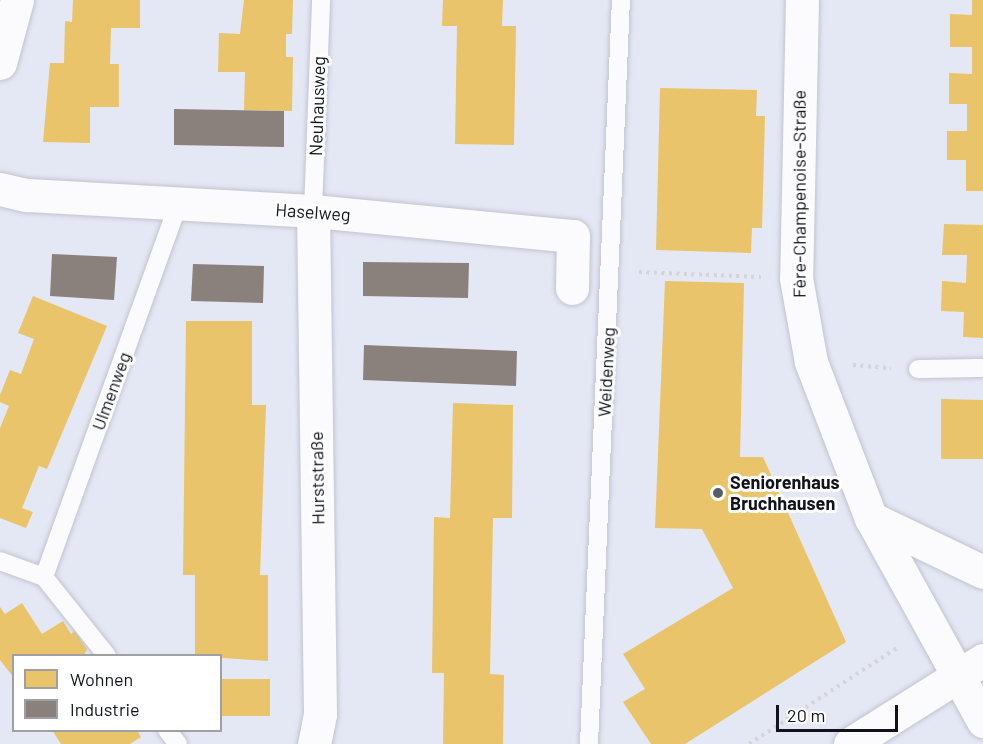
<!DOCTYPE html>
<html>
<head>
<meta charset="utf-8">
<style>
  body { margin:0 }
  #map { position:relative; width:983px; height:744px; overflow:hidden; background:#e4e7f4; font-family:Barlow,sans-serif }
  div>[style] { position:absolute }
  .homes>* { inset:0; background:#e9c46a }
  .industry>* { inset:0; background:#8a817c }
  .path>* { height:4px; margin-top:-2px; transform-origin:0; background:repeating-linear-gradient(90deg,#d4d5d9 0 3px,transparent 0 7.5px) }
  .roads { filter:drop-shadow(0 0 2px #c1c4d0) drop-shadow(0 0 2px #c1c4d0) }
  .service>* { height:18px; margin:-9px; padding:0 9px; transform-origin:9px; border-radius:9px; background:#fbfbfd }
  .minor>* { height:33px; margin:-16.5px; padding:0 16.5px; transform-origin:16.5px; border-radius:16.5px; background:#fbfbfd }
  .tertiary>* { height:33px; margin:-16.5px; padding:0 16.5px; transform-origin:16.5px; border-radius:16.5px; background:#fbfbfd }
  .dots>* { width:16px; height:16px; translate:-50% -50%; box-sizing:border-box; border:3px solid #fff; border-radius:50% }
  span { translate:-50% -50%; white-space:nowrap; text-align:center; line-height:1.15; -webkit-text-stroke:6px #fff; paint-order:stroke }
  .street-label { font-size:18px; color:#10121c }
  .poi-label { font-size:18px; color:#10121c; font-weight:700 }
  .left { translate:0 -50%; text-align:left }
  .legend { position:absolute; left:12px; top:654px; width:210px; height:78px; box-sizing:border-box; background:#fff; border:2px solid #9fa0a4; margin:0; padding:8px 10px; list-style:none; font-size:18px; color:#10121c }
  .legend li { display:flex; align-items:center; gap:12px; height:30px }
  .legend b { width:30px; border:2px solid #9fa0a4 }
  .scale { position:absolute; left:776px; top:705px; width:122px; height:27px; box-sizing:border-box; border:3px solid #10121c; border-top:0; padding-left:8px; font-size:18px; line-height:21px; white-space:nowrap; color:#10121c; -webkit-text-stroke:4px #fff; paint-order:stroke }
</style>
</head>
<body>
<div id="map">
  <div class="homes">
    <div style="clip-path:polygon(73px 0,140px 0,140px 28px,111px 28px,110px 64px,119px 64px,119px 107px,90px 107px,90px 143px,43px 142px,50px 63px,64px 63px,65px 21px,72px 22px)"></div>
    <div style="clip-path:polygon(244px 0,293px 0,292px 34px,286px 34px,286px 57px,293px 57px,292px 111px,244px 110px,245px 72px,218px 72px,219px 33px,240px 34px)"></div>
    <div style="clip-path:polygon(443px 0,503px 0,502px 26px,516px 26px,514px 145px,455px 144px,457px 26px,442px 26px)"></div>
    <div style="clip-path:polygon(972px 0,983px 0,983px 191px,966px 191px,966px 160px,947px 160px,947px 131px,967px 131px,967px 104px,949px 104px,949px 73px,972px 74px,972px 47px,950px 47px,950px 14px,972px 15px)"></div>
    <div style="clip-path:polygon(660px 88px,757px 90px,756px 116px,765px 116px,762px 228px,752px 228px,751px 253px,656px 250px)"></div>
    <div style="clip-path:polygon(944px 224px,983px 225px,983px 338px,963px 337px,964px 312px,941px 311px,942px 281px,966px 283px,967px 255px,942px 255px)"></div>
    <div style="clip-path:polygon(665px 281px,744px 283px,740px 457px,763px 457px,846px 642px,685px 744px,651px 744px,623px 702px,645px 689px,623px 654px,733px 588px,702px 529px,655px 528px)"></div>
    <div style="clip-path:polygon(33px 296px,107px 326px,47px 469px,39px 466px,22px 508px,33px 512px,26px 528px,0 518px,0 428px,9px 406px,0 402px,0 395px,10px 370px,21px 374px,34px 339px,18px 333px)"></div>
    <div style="clip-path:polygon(186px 321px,252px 321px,252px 405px,266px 405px,260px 575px,268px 575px,268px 661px,195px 656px,195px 575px,183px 575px)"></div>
    <div style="clip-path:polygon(941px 399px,983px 400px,983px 459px,941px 459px)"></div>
    <div style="clip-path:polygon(453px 403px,513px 405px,512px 518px,493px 518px,490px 674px,504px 675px,503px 744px,443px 744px,444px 673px,432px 673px,434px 517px,450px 518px)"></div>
    <div style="clip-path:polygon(22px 603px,42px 634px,63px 621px,71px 634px,75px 631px,87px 649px,84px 656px,14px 656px,14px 678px,0 660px,0 607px,5px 614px)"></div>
    <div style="clip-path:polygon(220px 679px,270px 679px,270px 716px,220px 716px)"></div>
    <div style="clip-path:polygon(52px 730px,137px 730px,141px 737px,130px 744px,61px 744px)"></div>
  </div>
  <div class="industry">
    <div style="clip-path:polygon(174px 109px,284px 111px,284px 147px,174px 145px)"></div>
    <div style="clip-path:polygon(52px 254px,117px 257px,114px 300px,50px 296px)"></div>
    <div style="clip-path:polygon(363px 262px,469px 263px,468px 298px,363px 296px)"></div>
    <div style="clip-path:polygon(193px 264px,264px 266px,263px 303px,191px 301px)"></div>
    <div style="clip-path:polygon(364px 345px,517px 351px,516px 386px,363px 380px)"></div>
  </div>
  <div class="path">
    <div style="left:639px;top:272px;width:122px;rotate:2.3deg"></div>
    <div style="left:853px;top:365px;width:38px;rotate:5deg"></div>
    <div style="left:749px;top:744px;width:180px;rotate:-33deg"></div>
  </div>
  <div class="roads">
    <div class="service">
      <div style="left:313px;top:211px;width:211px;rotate:-87.8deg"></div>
      <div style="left:918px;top:369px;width:65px;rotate:-0.9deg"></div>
      <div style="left:0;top:561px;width:47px;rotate:20deg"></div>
      <div style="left:44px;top:577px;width:396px;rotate:-70.2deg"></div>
      <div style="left:44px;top:577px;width:101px;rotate:51.4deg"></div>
      <div style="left:167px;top:730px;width:18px;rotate:52deg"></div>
      <div style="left:589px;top:744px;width:745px;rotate:-87.54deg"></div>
    </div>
    <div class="minor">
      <div style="left:802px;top:0;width:278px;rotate:91.2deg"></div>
      <div style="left:796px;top:278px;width:85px;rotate:79.9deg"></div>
      <div style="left:811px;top:362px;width:167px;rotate:69deg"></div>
      <div style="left:871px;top:518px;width:232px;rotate:61.1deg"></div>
      <div style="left:0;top:63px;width:65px;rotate:-74.9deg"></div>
      <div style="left:0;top:189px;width:28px;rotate:13deg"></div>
      <div style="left:27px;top:195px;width:286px;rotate:3.2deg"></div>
      <div style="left:313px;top:211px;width:261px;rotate:5.5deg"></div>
      <div style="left:573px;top:236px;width:52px;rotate:91.1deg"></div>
      <div style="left:313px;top:211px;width:503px;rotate:89.2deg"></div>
      <div style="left:320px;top:714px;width:31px;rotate:101deg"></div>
    </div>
    <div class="tertiary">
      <div style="left:871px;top:518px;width:124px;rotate:25.7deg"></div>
      <div style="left:850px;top:744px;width:157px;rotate:-32.3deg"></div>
    </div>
  </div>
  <div class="dots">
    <div style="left:718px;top:493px;background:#5a5d68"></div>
  </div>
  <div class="street-label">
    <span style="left:317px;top:106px;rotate:-88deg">Neuhausweg</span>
    <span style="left:799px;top:194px;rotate:-90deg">Fère-Champenoise-Straße</span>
    <span style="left:313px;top:212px;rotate:4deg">Haselweg</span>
    <span style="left:606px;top:372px;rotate:-87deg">Weidenweg</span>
    <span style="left:111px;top:391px;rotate:-70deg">Ulmenweg</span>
    <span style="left:317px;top:478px;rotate:-91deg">Hurststraße</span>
  </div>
  <div class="poi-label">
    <span class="left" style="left:730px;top:493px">Seniorenhaus<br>Bruchhausen</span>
  </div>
  <ul class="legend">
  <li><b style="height:16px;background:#e9c46a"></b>Wohnen</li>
  <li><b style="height:16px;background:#8a817c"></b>Industrie</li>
  </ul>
  <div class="scale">20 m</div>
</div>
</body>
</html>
